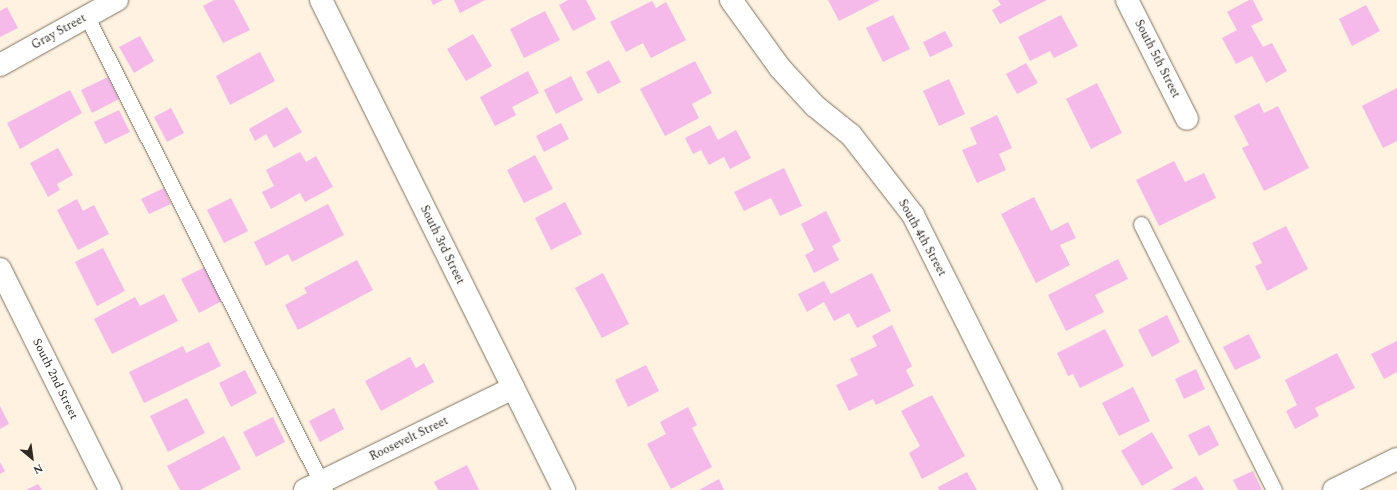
<!DOCTYPE html>
<html>
<head>
<meta charset="utf-8">
<style>
  body { margin:0 }
  #map { position:relative; width:1397px; height:490px; overflow:hidden; background:#fff2e0; font-family:Spectral,serif }
  div>[style] { position:absolute }
  .building>* { inset:0; background:#f5baea }
  .roads { filter:drop-shadow(0 0 1px #7e7363) drop-shadow(0 0 1px #7e7363) }
  .lane>* { height:15px; margin:-7.5px; padding:0 7.5px; transform-origin:7.5px; border-radius:7.5px; background:#fff }
  .street>* { height:22px; margin:-11px; padding:0 11px; transform-origin:11px; border-radius:11px; background:#fff }
  .secondary>* { height:22px; margin:-11px; padding:0 11px; transform-origin:11px; border-radius:11px; background:#fff }
  span { translate:-50% -50%; white-space:nowrap; text-align:center; line-height:1.15; -webkit-text-stroke:4px #fff; paint-order:stroke }
  .street-label { font-size:12px; color:#2e2922 }
  .north { position:absolute; left:12px; top:438px; width:40px; height:40px; -webkit-text-stroke:3px #fff; paint-order:stroke; rotate:151deg; font-size:11px; font-weight:700; line-height:16px; text-align:center; color:#2e2922 }
  .north::after { content:''; display:block; margin:auto; width:14px; height:18px; background:#2e2922; clip-path:polygon(50% 0,100% 100%,50% 72%,0 100%) }
</style>
</head>
<body>
<div id="map">
  <div class="building">
    <div style="clip-path:polygon(214px 0,234px 0,250px 30px,223px 43px,203px 6px)"></div>
    <div style="clip-path:polygon(431px 0,443px 0,433px 5px)"></div>
    <div style="clip-path:polygon(454px 0,485px 0,460px 13px)"></div>
    <div style="clip-path:polygon(568px 0,586px 0,596px 19px,573px 31px,559px 5px)"></div>
    <div style="clip-path:polygon(828px 0,880px 0,839px 21px)"></div>
    <div style="clip-path:polygon(998px 0,1047px 0,1000px 24px,992px 10px,1001px 5px)"></div>
    <div style="clip-path:polygon(1249px 0,1253px 0,1263px 20px,1251px 26px,1263px 47px,1272px 43px,1287px 71px,1266px 83px,1252px 56px,1236px 64px,1222px 38px,1237px 30px,1227px 12px)"></div>
    <div style="clip-path:polygon(652px 1px,656px 8px,666px 2px,686px 40px,651px 58px,643px 43px,626px 52px,610px 22px)"></div>
    <div style="clip-path:polygon(1366px 5px,1380px 31px,1352px 46px,1339px 19px)"></div>
    <div style="clip-path:polygon(7px 7px,18px 28px,0 37px,0 11px)"></div>
    <div style="clip-path:polygon(545px 11px,560px 40px,524px 58px,510px 29px)"></div>
    <div style="clip-path:polygon(893px 15px,910px 49px,883px 62px,866px 28px)"></div>
    <div style="clip-path:polygon(1061px 15px,1078px 46px,1054px 58px,1050px 51px,1030px 61px,1018px 37px)"></div>
    <div style="clip-path:polygon(945px 31px,953px 46px,930px 57px,923px 42px)"></div>
    <div style="clip-path:polygon(473px 34px,492px 66px,466px 81px,447px 49px)"></div>
    <div style="clip-path:polygon(140px 36px,154px 61px,134px 73px,119px 47px)"></div>
    <div style="clip-path:polygon(260px 52px,275px 81px,230px 105px,216px 76px)"></div>
    <div style="clip-path:polygon(609px 60px,621px 82px,598px 94px,586px 72px)"></div>
    <div style="clip-path:polygon(695px 61px,712px 93px,692px 104px,699px 118px,665px 136px,640px 89px)"></div>
    <div style="clip-path:polygon(1026px 63px,1038px 83px,1017px 94px,1006px 74px)"></div>
    <div style="clip-path:polygon(528px 71px,539px 93px,512px 107px,516px 115px,495px 126px,480px 97px)"></div>
    <div style="clip-path:polygon(571px 76px,583px 100px,556px 114px,544px 90px)"></div>
    <div style="clip-path:polygon(108px 77px,119px 99px,92px 113px,81px 90px)"></div>
    <div style="clip-path:polygon(949px 79px,965px 114px,939px 126px,923px 91px)"></div>
    <div style="clip-path:polygon(1097px 83px,1122px 133px,1091px 149px,1066px 99px)"></div>
    <div style="clip-path:polygon(1397px 88px,1397px 141px,1383px 148px,1362px 106px)"></div>
    <div style="clip-path:polygon(70px 90px,82px 113px,20px 149px,7px 123px)"></div>
    <div style="clip-path:polygon(1259px 103px,1264px 113px,1278px 106px,1309px 168px,1264px 191px,1242px 148px,1249px 145px,1234px 116px)"></div>
    <div style="clip-path:polygon(287px 107px,302px 132px,274px 148px,266px 134px,255px 141px,249px 129px)"></div>
    <div style="clip-path:polygon(171px 108px,184px 133px,167px 142px,154px 117px)"></div>
    <div style="clip-path:polygon(119px 110px,130px 132px,105px 144px,94px 122px)"></div>
    <div style="clip-path:polygon(997px 115px,1012px 148px,999px 154px,1006px 170px,977px 183px,962px 150px,977px 144px,970px 128px)"></div>
    <div style="clip-path:polygon(561px 123px,569px 139px,544px 152px,536px 136px)"></div>
    <div style="clip-path:polygon(710px 125px,718px 140px,736px 130px,751px 158px,730px 169px,724px 157px,709px 165px,701px 150px,693px 154px,685px 138px)"></div>
    <div style="clip-path:polygon(58px 148px,73px 175px,57px 184px,60px 190px,48px 197px,30px 163px)"></div>
    <div style="clip-path:polygon(300px 152px,306px 162px,316px 156px,333px 187px,305px 202px,300px 193px,271px 209px,262px 192px,274px 186px,266px 170px)"></div>
    <div style="clip-path:polygon(535px 155px,553px 189px,524px 203px,507px 170px)"></div>
    <div style="clip-path:polygon(1174px 161px,1185px 182px,1204px 173px,1216px 198px,1159px 226px,1136px 180px)"></div>
    <div style="clip-path:polygon(784px 168px,802px 206px,780px 216px,771px 198px,744px 211px,734px 192px)"></div>
    <div style="clip-path:polygon(164px 188px,171px 204px,149px 214px,141px 199px)"></div>
    <div style="clip-path:polygon(1034px 197px,1051px 231px,1068px 222px,1076px 238px,1060px 245px,1070px 265px,1036px 283px,1001px 214px)"></div>
    <div style="clip-path:polygon(231px 198px,248px 231px,224px 243px,207px 210px)"></div>
    <div style="clip-path:polygon(77px 199px,83px 211px,94px 205px,109px 234px,78px 250px,57px 210px)"></div>
    <div style="clip-path:polygon(565px 202px,582px 234px,551px 250px,535px 218px)"></div>
    <div style="clip-path:polygon(328px 204px,344px 235px,292px 262px,288px 254px,266px 266px,254px 242px)"></div>
    <div style="clip-path:polygon(826px 211px,841px 241px,832px 246px,839px 260px,814px 273px,805px 255px,814px 250px,801px 224px)"></div>
    <div style="clip-path:polygon(1286px 226px,1308px 269px,1267px 291px,1255px 266px,1262px 263px,1252px 243px)"></div>
    <div style="clip-path:polygon(103px 248px,125px 291px,97px 306px,75px 262px)"></div>
    <div style="clip-path:polygon(1118px 259px,1128px 279px,1095px 295px,1104px 312px,1066px 331px,1048px 295px)"></div>
    <div style="clip-path:polygon(357px 260px,373px 290px,298px 330px,285px 305px,307px 293px,304px 288px)"></div>
    <div style="clip-path:polygon(205px 267px,222px 301px,199px 313px,181px 279px)"></div>
    <div style="clip-path:polygon(603px 273px,629px 324px,602px 338px,575px 288px)"></div>
    <div style="clip-path:polygon(872px 273px,891px 311px,857px 328px,849px 313px,834px 321px,824px 302px,807px 312px,798px 294px,824px 281px,831px 294px)"></div>
    <div style="clip-path:polygon(164px 294px,178px 321px,112px 354px,94px 319px,135px 297px,140px 306px)"></div>
    <div style="clip-path:polygon(1167px 315px,1180px 342px,1152px 357px,1138px 330px)"></div>
    <div style="clip-path:polygon(892px 325px,912px 366px,906px 370px,914px 386px,876px 405px,873px 399px,849px 411px,836px 385px,858px 375px,850px 359px,877px 346px,872px 336px)"></div>
    <div style="clip-path:polygon(1105px 329px,1124px 366px,1080px 388px,1073px 374px,1068px 376px,1057px 353px)"></div>
    <div style="clip-path:polygon(1249px 334px,1261px 358px,1235px 370px,1223px 347px)"></div>
    <div style="clip-path:polygon(1397px 341px,1397px 372px,1384px 379px,1371px 354px)"></div>
    <div style="clip-path:polygon(209px 342px,221px 366px,144px 403px,129px 372px,183px 346px,186px 353px)"></div>
    <div style="clip-path:polygon(1337px 353px,1355px 388px,1315px 408px,1319px 416px,1295px 429px,1286px 411px,1297px 405px,1285px 380px)"></div>
    <div style="clip-path:polygon(410px 357px,416px 368px,424px 363px,434px 382px,381px 411px,365px 381px)"></div>
    <div style="clip-path:polygon(646px 365px,659px 391px,628px 407px,615px 380px)"></div>
    <div style="clip-path:polygon(1196px 369px,1205px 389px,1184px 399px,1175px 379px)"></div>
    <div style="clip-path:polygon(245px 370px,257px 393px,231px 407px,219px 383px)"></div>
    <div style="clip-path:polygon(1133px 387px,1150px 421px,1119px 436px,1102px 403px)"></div>
    <div style="clip-path:polygon(932px 395px,965px 456px,922px 479px,909px 453px,920px 446px,901px 411px)"></div>
    <div style="clip-path:polygon(187px 398px,205px 433px,168px 452px,150px 416px)"></div>
    <div style="clip-path:polygon(0 406px,9px 424px,0 429px)"></div>
    <div style="clip-path:polygon(688px 407px,697px 425px,692px 428px,712px 467px,671px 489px,647px 444px,666px 434px,660px 422px)"></div>
    <div style="clip-path:polygon(334px 408px,344px 429px,320px 442px,309px 421px)"></div>
    <div style="clip-path:polygon(273px 417px,285px 442px,256px 457px,243px 432px)"></div>
    <div style="clip-path:polygon(1209px 425px,1219px 445px,1199px 456px,1188px 435px)"></div>
    <div style="clip-path:polygon(1152px 432px,1173px 468px,1142px 486px,1121px 451px)"></div>
    <div style="clip-path:polygon(224px 436px,241px 469px,200px 490px,180px 490px,167px 466px)"></div>
    <div style="clip-path:polygon(0 462px,5px 471px,0 474px)"></div>
    <div style="clip-path:polygon(467px 465px,479px 490px,438px 490px,434px 482px)"></div>
    <div style="clip-path:polygon(1253px 471px,1262px 490px,1238px 490px,1233px 480px)"></div>
    <div style="clip-path:polygon(967px 472px,977px 490px,939px 490px,938px 487px)"></div>
    <div style="clip-path:polygon(1196px 476px,1204px 490px,1171px 490px)"></div>
    <div style="clip-path:polygon(719px 479px,724px 490px,699px 490px)"></div>
    <div style="clip-path:polygon(38px 484px,42px 490px,26px 490px)"></div>
  </div>
  <div class="roads">
    <div class="lane">
      <div style="left:87px;top:17px;width:530px;rotate:63.29deg"></div>
      <div style="left:1141px;top:224px;width:297px;rotate:63.4deg"></div>
    </div>
    <div class="street">
      <div style="left:731px;top:0;width:84px;rotate:54.2deg"></div>
      <div style="left:780px;top:68px;width:52px;rotate:47.4deg"></div>
      <div style="left:815px;top:106px;width:46px;rotate:38.9deg"></div>
      <div style="left:851px;top:135px;width:101px;rotate:52.2deg"></div>
      <div style="left:913px;top:215px;width:308px;rotate:63.4deg"></div>
      <div style="left:1127px;top:0;width:133px;rotate:63.2deg"></div>
      <div style="left:0;top:65px;width:134px;rotate:-29.1deg"></div>
      <div style="left:0;top:269px;width:247px;rotate:63.5deg"></div>
      <div style="left:305px;top:490px;width:232px;rotate:-26.1deg"></div>
      <div style="left:1334px;top:490px;width:70px;rotate:-26.2deg"></div>
    </div>
    <div class="secondary">
      <div style="left:321px;top:0;width:547px;rotate:63.62deg"></div>
    </div>
  </div>
  <div class="street-label">
    <span style="left:59px;top:32px;rotate:-29deg">Gray Street</span>
    <span style="left:1157px;top:59px;rotate:63deg">South 5th Street</span>
    <span style="left:922px;top:238px;rotate:61deg">South 4th Street</span>
    <span style="left:442px;top:245px;rotate:64deg">South 3rd Street</span>
    <span style="left:55px;top:379px;rotate:64deg">South 2nd Street</span>
    <span style="left:409px;top:439px;rotate:-26deg">Roosevelt Street</span>
  </div>
  <div class="north">N</div>
</div>
</body>
</html>
